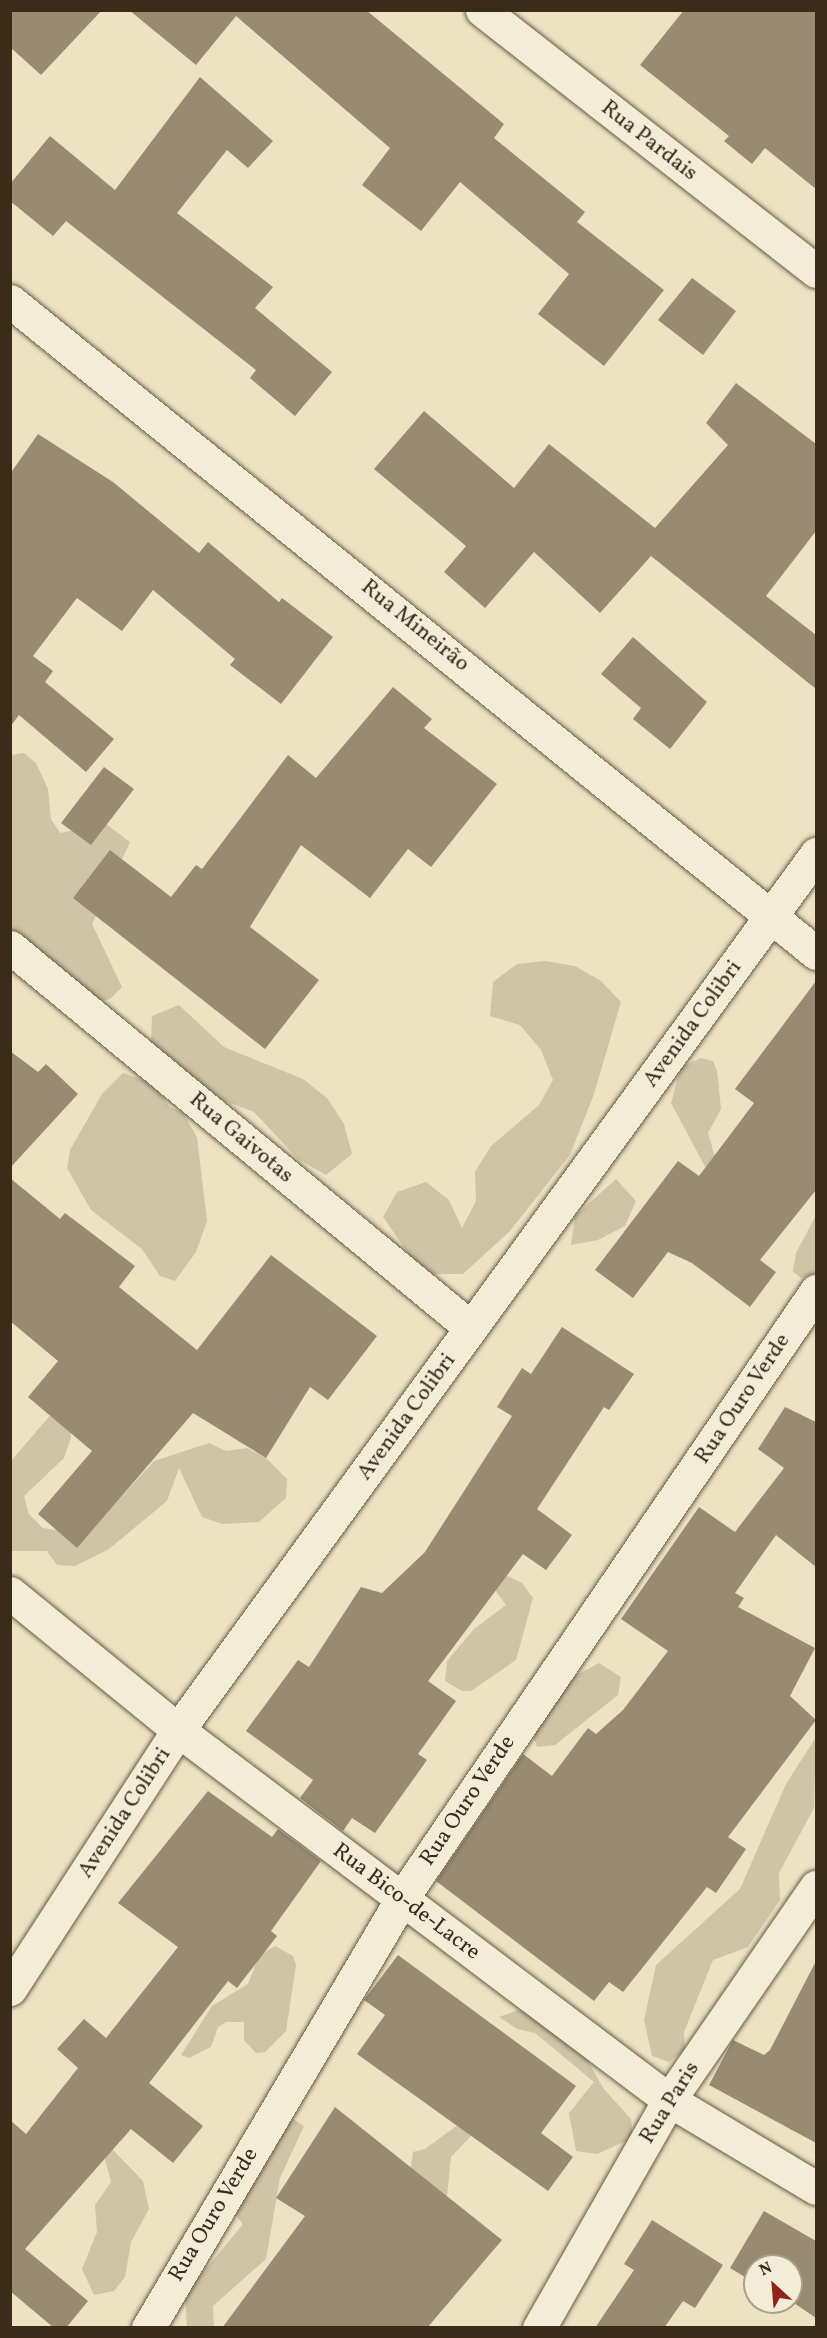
<!DOCTYPE html>
<html>
<head>
<meta charset="utf-8">
<style>
  body { margin:0 }
  #map { position:relative; width:827px; height:2338px; overflow:hidden; background:#ede3c2; font-family:Vollkorn,serif }
  div>[style] { position:absolute }
  .green>* { inset:0; background:#cfc4a5 }
  .building>* { inset:0; background:#988b71 }
  .roads { filter:drop-shadow(0 0 2px #685943) drop-shadow(0 0 2px #685943) }
  .minor>* { height:33px; margin:-16.5px; padding:0 16.5px; transform-origin:16.5px; border-radius:16.5px; background:#f3edd7 }
  span { translate:-50% -50%; white-space:nowrap; text-align:center; line-height:1.15; -webkit-text-stroke:4.5px #f3edd7; paint-order:stroke }
  .street-label { font-size:22px; color:#3b2b19 }
  .frame { position:absolute; inset:0; border:12px solid #3b2b19; pointer-events:none }
  .north { position:absolute; left:743px; top:2254px; width:60px; height:60px; box-sizing:border-box; background:#f3edd7; border:2px solid #a99f8b; border-radius:50%; rotate:334deg; font-size:16px; font-weight:700; line-height:24px; text-align:center; color:#3b2b19 }
  .north::after { content:''; display:block; margin:auto; width:21px; height:27px; background:#8f2418; clip-path:polygon(50% 0,100% 100%,50% 72%,0 100%) }
</style>
</head>
<body>
<div id="map">
  <div class="green">
    <div style="clip-path:polygon(24px 753px,36px 763px,48px 789px,51px 819px,60px 833px,106px 824px,130px 842px,92px 924px,122px 987px,110px 999px,92px 1003px,11px 933px,10px 755px)"></div>
    <div style="clip-path:polygon(545px 961px,575px 966px,601px 981px,621px 1002px,594px 1094px,570px 1155px,510px 1231px,463px 1274px,433px 1274px,410px 1256px,383px 1217px,397px 1192px,426px 1182px,449px 1200px,462px 1228px,476px 1201px,475px 1172px,491px 1146px,539px 1105px,553px 1080px,541px 1050px,520px 1025px,490px 1016px,493px 982px,517px 964px)"></div>
    <div style="clip-path:polygon(179px 1005px,224px 1047px,303px 1079px,327px 1098px,344px 1124px,352px 1154px,326px 1175px,298px 1159px,254px 1112px,224px 1101px,151px 1045px,152px 1016px)"></div>
    <div style="clip-path:polygon(701px 1058px,713px 1061px,717px 1071px,721px 1109px,708px 1133px,716px 1160px,708px 1172px,671px 1103px,681px 1067px)"></div>
    <div style="clip-path:polygon(123px 1073px,152px 1083px,170px 1107px,183px 1113px,197px 1137px,207px 1221px,196px 1252px,175px 1281px,160px 1276px,142px 1249px,91px 1210px,67px 1168px,70px 1150px,102px 1094px)"></div>
    <div style="clip-path:polygon(616px 1179px,636px 1201px,625px 1226px,598px 1240px,571px 1245px,575px 1216px)"></div>
    <div style="clip-path:polygon(816px 1215px,816px 1273px,801px 1278px,793px 1272px,796px 1253px)"></div>
    <div style="clip-path:polygon(53px 1412px,70px 1420px,71px 1438px,64px 1458px,24px 1496px,29px 1514px,43px 1528px,62px 1531px,101px 1519px,154px 1461px,209px 1443px,226px 1451px,247px 1448px,266px 1458px,287px 1479px,286px 1498px,259px 1522px,222px 1524px,202px 1517px,179px 1468px,167px 1501px,109px 1549px,75px 1566px,57px 1565px,47px 1551px,11px 1551px,11px 1461px)"></div>
    <div style="clip-path:polygon(503px 1574px,522px 1583px,533px 1598px,516px 1660px,471px 1691px,462px 1691px,445px 1681px,447px 1661px,474px 1629px,506px 1605px,490px 1583px)"></div>
    <div style="clip-path:polygon(599px 1663px,621px 1677px,618px 1695px,555px 1745px,537px 1747px,531px 1729px,568px 1680px)"></div>
    <div style="clip-path:polygon(816px 1737px,814px 1808px,779px 1873px,780px 1900px,748px 1947px,713px 1960px,684px 2032px,685px 2050px,669px 2062px,652px 2056px,644px 2020px,656px 1965px,740px 1889px,786px 1784px)"></div>
    <div style="clip-path:polygon(275px 1946px,293px 1956px,296px 1965px,286px 2031px,265px 2052px,256px 2053px,244px 2040px,244px 2022px,226px 2022px,218px 2027px,211px 2047px,189px 2058px,181px 2055px,212px 2006px,248px 1984px,259px 1956px)"></div>
    <div style="clip-path:polygon(518px 2010px,535px 2016px,583px 2052px,603px 2088px,631px 2119px,633px 2138px,597px 2154px,576px 2151px,569px 2113px,594px 2082px,535px 2033px,517px 2029px,499px 2017px)"></div>
    <div style="clip-path:polygon(287px 2115px,304px 2126px,280px 2178px,266px 2259px,213px 2306px,214px 2327px,187px 2327px,185px 2294px,243px 2224px,233px 2212px)"></div>
    <div style="clip-path:polygon(466px 2119px,473px 2134px,451px 2157px,447px 2196px,410px 2171px,413px 2152px,425px 2149px)"></div>
    <div style="clip-path:polygon(111px 2148px,143px 2181px,149px 2209px,131px 2242px,125px 2277px,114px 2291px,94px 2295px,82px 2269px,97px 2232px,95px 2205px,111px 2182px,104px 2155px)"></div>
  </div>
  <div class="building">
    <div style="clip-path:polygon(10px 10px,102px 10px,41px 75px,10px 47px)"></div>
    <div style="clip-path:polygon(129px 10px,366px 10px,504px 124px,494px 138px,585px 212px,577px 222px,664px 290px,604px 366px,538px 314px,569px 274px,460px 182px,421px 231px,362px 185px,390px 148px,236px 16px,196px 65px)"></div>
    <div style="clip-path:polygon(684px 10px,816px 10px,816px 189px,765px 148px,752px 164px,724px 141px,729px 136px,640px 65px)"></div>
    <div style="clip-path:polygon(200px 77px,273px 141px,248px 168px,227px 150px,177px 213px,273px 287px,255px 308px,332px 372px,295px 416px,250px 378px,256px 370px,66px 221px,53px 236px,10px 201px,10px 184px,50px 136px,115px 190px)"></div>
    <div style="clip-path:polygon(692px 278px,736px 311px,703px 355px,658px 320px)"></div>
    <div style="clip-path:polygon(736px 383px,816px 444px,816px 531px,766px 596px,816px 635px,816px 689px,651px 556px,600px 613px,534px 552px,485px 608px,444px 572px,466px 546px,374px 469px,424px 411px,514px 488px,549px 444px,655px 528px,728px 445px,706px 423px)"></div>
    <div style="clip-path:polygon(38px 434px,113px 482px,199px 553px,208px 542px,279px 602px,282px 598px,333px 637px,281px 704px,230px 665px,235px 659px,153px 590px,122px 631px,77px 598px,33px 656px,53px 671px,45px 682px,114px 739px,86px 772px,19px 715px,10px 727px,10px 474px)"></div>
    <div style="clip-path:polygon(633px 637px,707px 702px,670px 749px,633px 719px,641px 708px,601px 674px)"></div>
    <div style="clip-path:polygon(393px 687px,432px 719px,424px 728px,497px 784px,431px 867px,408px 849px,370px 898px,301px 845px,250px 927px,319px 980px,265px 1049px,73px 898px,110px 850px,171px 897px,196px 865px,202px 869px,288px 755px,316px 778px)"></div>
    <div style="clip-path:polygon(104px 767px,134px 789px,91px 845px,61px 823px)"></div>
    <div style="clip-path:polygon(816px 981px,816px 1190px,760px 1260px,776px 1272px,750px 1307px,692px 1263px,668px 1252px,633px 1298px,595px 1270px,678px 1161px,699px 1176px,754px 1103px,735px 1089px)"></div>
    <div style="clip-path:polygon(10px 1051px,38px 1072px,46px 1064px,78px 1094px,10px 1168px)"></div>
    <div style="clip-path:polygon(10px 1178px,60px 1219px,65px 1213px,135px 1266px,119px 1287px,197px 1350px,271px 1255px,377px 1336px,328px 1400px,310px 1387px,266px 1458px,193px 1413px,77px 1548px,38px 1514px,92px 1451px,28px 1397px,58px 1361px,10px 1321px)"></div>
    <div style="clip-path:polygon(562px 1327px,634px 1374px,609px 1410px,604px 1407px,537px 1509px,572px 1535px,546px 1570px,523px 1554px,428px 1681px,456px 1701px,418px 1754px,427px 1760px,375px 1833px,352px 1818px,343px 1831px,300px 1798px,313px 1780px,246px 1731px,298px 1660px,309px 1667px,361px 1587px,382px 1593px,425px 1552px,512px 1416px,497px 1407px,522px 1368px,531px 1374px)"></div>
    <div style="clip-path:polygon(785px 1407px,816px 1422px,816px 1567px,776px 1535px,735px 1593px,744px 1598px,738px 1607px,815px 1648px,790px 1696px,816px 1720px,728px 1837px,746px 1849px,716px 1893px,707px 1887px,623px 1992px,609px 1982px,594px 2001px,436px 1881px,523px 1754px,552px 1776px,588px 1728px,596px 1734px,623px 1710px,668px 1651px,621px 1619px,699px 1507px,735px 1532px,784px 1468px,758px 1449px)"></div>
    <div style="clip-path:polygon(208px 1791px,272px 1837px,278px 1829px,321px 1861px,271px 1931px,277px 1936px,237px 1988px,228px 1981px,149px 2083px,203px 2126px,173px 2163px,131px 2129px,25px 2249px,88px 2301px,66px 2328px,54px 2328px,10px 2291px,10px 2120px,26px 2134px,78px 2068px,57px 2049px,84px 2019px,106px 2038px,178px 1947px,118px 1903px)"></div>
    <div style="clip-path:polygon(398px 1955px,576px 2086px,541px 2133px,573px 2157px,548px 2191px,357px 2054px,385px 2015px,364px 2000px)"></div>
    <div style="clip-path:polygon(816px 1961px,816px 2143px,709px 2085px,733px 2040px,764px 2055px,770px 2050px)"></div>
    <div style="clip-path:polygon(335px 2107px,502px 2240px,427px 2328px,222px 2328px,305px 2216px,276px 2198px)"></div>
    <div style="clip-path:polygon(764px 2211px,816px 2241px,816px 2318px,791px 2301px,791px 2266px,755px 2266px,755px 2283px,730px 2268px)"></div>
    <div style="clip-path:polygon(652px 2220px,723px 2265px,695px 2308px,683px 2301px,664px 2328px,595px 2328px,634px 2270px,624px 2264px)"></div>
  </div>
  <div class="roads">
    <div class="minor">
      <div style="left:482px;top:10px;width:424px;rotate:38deg"></div>
      <div style="left:10px;top:301px;width:1037px;rotate:38.97deg"></div>
      <div style="left:10px;top:947px;width:598px;rotate:39.57deg"></div>
      <div style="left:10px;top:1593px;width:217px;rotate:39.2deg"></div>
      <div style="left:178px;top:1730px;width:615px;rotate:37deg"></div>
      <div style="left:669px;top:2100px;width:171px;rotate:30.9deg"></div>
      <div style="left:10px;top:1989px;width:309px;rotate:-57deg"></div>
      <div style="left:178px;top:1730px;width:1084px;rotate:-53.93deg"></div>
      <div style="left:148px;top:2328px;width:499px;rotate:-59.4deg"></div>
      <div style="left:402px;top:1898px;width:735px;rotate:-55.7deg"></div>
      <div style="left:539px;top:2328px;width:262px;rotate:-60.3deg"></div>
      <div style="left:669px;top:2100px;width:259px;rotate:-55.4deg"></div>
    </div>
  </div>
  <div class="street-label">
    <span style="left:649px;top:141px;rotate:38deg">Rua Pardais</span>
    <span style="left:415px;top:626px;rotate:39deg">Rua Mineirão</span>
    <span style="left:693px;top:1024px;rotate:-54deg">Avenida Colibri</span>
    <span style="left:241px;top:1138px;rotate:40deg">Rua Gaivotas</span>
    <span style="left:743px;top:1399px;rotate:-56deg">Rua Ouro Verde</span>
    <span style="left:407px;top:1417px;rotate:-54deg">Avenida Colibri</span>
    <span style="left:468px;top:1801px;rotate:-56deg">Rua Ouro Verde</span>
    <span style="left:125px;top:1813px;rotate:-57deg">Avenida Colibri</span>
    <span style="left:406px;top:1902px;rotate:37deg">Rua Bico-de-Lacre</span>
    <span style="left:670px;top:2103px;rotate:-58deg">Rua Paris</span>
    <span style="left:214px;top:2215px;rotate:-59deg">Rua Ouro Verde</span>
  </div>
  <div class="frame"></div>
  <div class="north">N</div>
</div>
</body>
</html>
